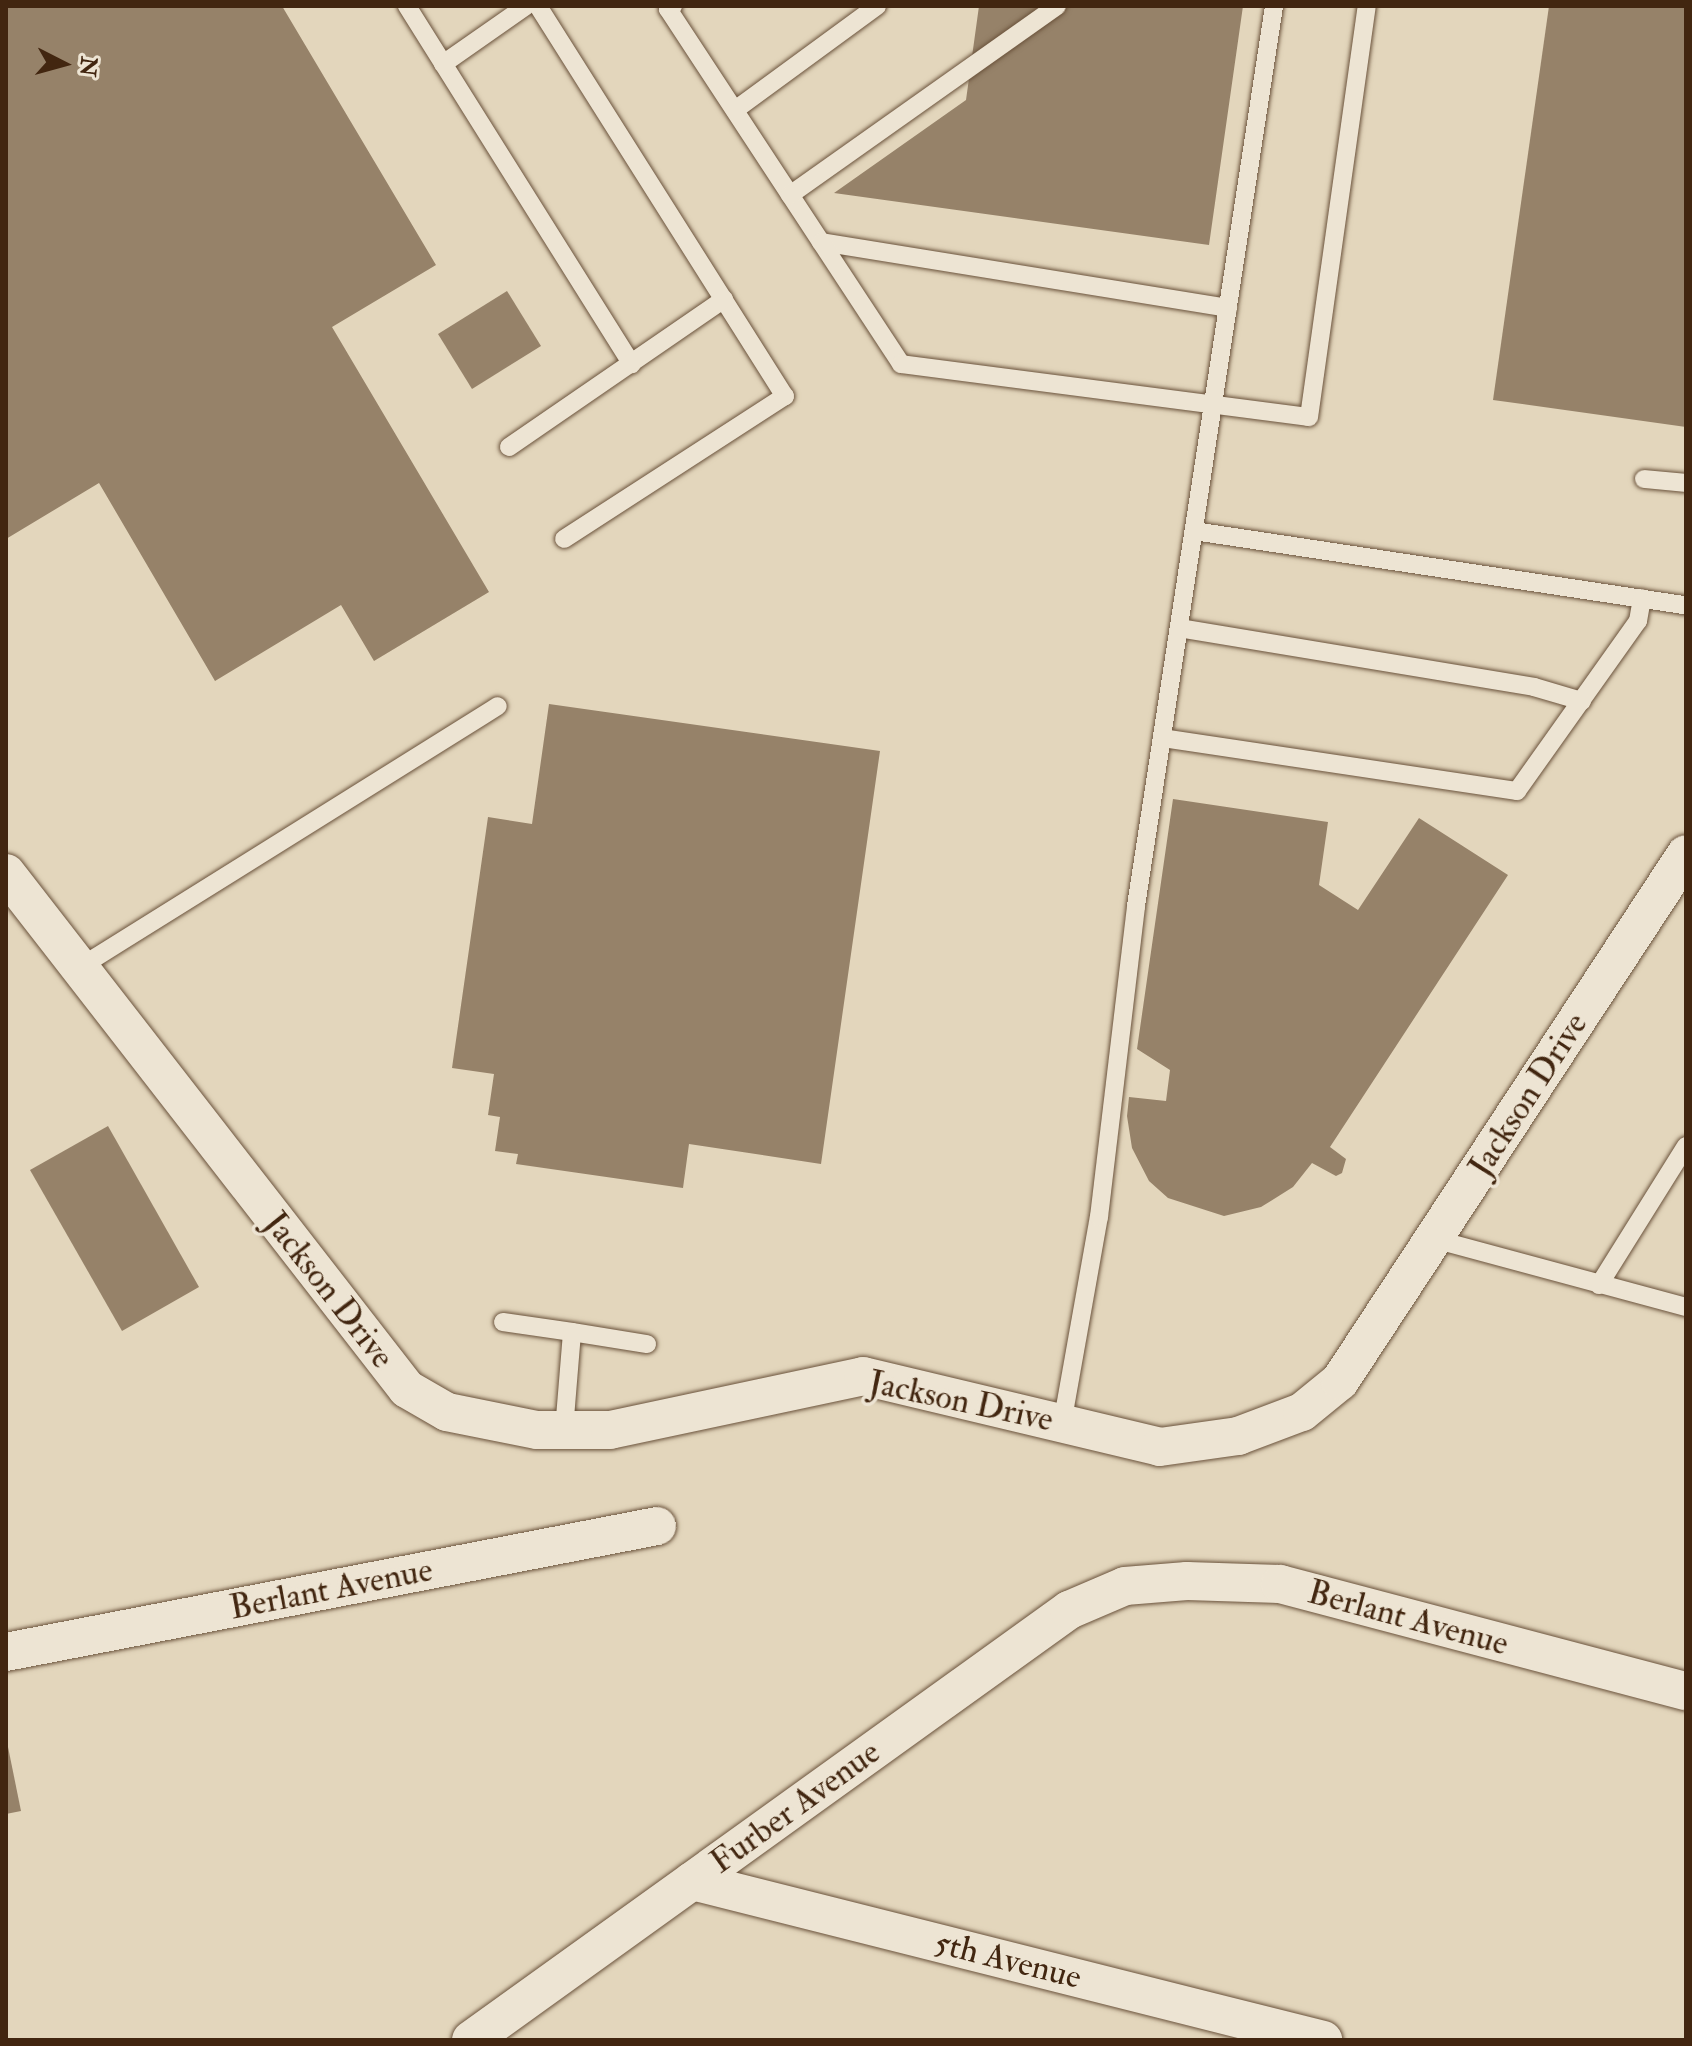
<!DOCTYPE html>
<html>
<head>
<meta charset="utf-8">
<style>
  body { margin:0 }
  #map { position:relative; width:1692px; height:2046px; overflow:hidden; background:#e3d6bc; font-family:"IM FELL Double Pica",serif }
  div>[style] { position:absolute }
  .building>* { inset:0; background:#968269 }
  .roads { filter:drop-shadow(0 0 2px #6a523b) drop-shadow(0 0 2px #6a523b) }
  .service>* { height:18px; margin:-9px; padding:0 9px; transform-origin:9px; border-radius:9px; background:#ede4d3 }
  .minor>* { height:38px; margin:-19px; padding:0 19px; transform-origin:19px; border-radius:19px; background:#ede4d3 }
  span { translate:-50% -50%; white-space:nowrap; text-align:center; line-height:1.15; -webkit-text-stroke:7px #ede4d3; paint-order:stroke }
  .street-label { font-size:34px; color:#422610 }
  .frame { position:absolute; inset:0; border:8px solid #422610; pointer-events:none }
  .north { position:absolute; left:24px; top:24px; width:80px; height:80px; -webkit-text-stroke:6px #ede4d3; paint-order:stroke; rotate:96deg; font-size:22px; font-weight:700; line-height:32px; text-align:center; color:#422610 }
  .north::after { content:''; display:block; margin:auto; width:28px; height:36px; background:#422610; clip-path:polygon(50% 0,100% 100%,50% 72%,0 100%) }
</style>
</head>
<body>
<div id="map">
  <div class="building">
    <div style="clip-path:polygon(6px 6px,282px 6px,436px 265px,332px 327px,489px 592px,374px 661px,341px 605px,215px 681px,99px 483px,6px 539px)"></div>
    <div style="clip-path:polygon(979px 6px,1243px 6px,1209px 245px,834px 193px,966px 100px)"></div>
    <div style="clip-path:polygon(1549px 6px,1686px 6px,1686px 427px,1493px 400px)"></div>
    <div style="clip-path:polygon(507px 291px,541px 346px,472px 389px,438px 334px)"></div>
    <div style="clip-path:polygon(549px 704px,880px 751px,821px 1164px,689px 1144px,683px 1188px,516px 1164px,518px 1154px,495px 1151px,500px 1117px,488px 1115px,494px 1074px,452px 1068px,488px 817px,532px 824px)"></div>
    <div style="clip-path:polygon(1173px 799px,1328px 822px,1319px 885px,1358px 910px,1419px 818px,1508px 875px,1330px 1147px,1346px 1159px,1342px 1173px,1336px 1176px,1312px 1163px,1293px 1187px,1261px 1207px,1224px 1216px,1168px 1198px,1149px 1181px,1132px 1148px,1127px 1116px,1129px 1097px,1166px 1101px,1170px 1070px,1137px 1049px)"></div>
    <div style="clip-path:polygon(108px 1126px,199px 1287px,122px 1331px,30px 1170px)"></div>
    <div style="clip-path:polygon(7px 1742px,21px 1811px,6px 1814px,6px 1743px)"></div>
  </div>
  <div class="roads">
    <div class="service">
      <div style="left:407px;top:6px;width:423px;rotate:57.9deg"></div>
      <div style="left:538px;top:6px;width:462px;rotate:57.7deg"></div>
      <div style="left:785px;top:396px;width:263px;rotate:147.1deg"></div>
      <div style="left:673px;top:6px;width:6px;rotate:149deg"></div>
      <div style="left:668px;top:9px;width:279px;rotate:56.7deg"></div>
      <div style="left:443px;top:64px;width:101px;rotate:-34.9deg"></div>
      <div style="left:735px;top:110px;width:176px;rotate:-36.2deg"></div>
      <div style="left:790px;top:195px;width:327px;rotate:-35.3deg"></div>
      <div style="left:1228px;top:308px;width:412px;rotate:-170.8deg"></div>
      <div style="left:821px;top:242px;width:146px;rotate:56.7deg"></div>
      <div style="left:901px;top:364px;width:411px;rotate:7.4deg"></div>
      <div style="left:1309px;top:417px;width:415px;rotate:-82deg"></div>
      <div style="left:509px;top:447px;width:261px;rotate:-34.5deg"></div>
      <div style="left:1644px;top:479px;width:42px;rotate:5.4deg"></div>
      <div style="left:1194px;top:531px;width:498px;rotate:8.6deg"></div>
      <div style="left:1179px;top:628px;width:360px;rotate:9.4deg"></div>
      <div style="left:1534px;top:687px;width:50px;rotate:16.3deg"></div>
      <div style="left:1162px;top:738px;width:359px;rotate:8.5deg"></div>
      <div style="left:1517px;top:791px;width:209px;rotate:-54.6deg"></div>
      <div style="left:1638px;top:621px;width:23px;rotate:-80deg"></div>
      <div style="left:77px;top:969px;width:496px;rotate:-32deg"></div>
      <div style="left:1434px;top:1239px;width:261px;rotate:15.1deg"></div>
      <div style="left:1599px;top:1285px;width:164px;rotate:-58deg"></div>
      <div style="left:503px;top:1322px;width:70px;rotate:8.2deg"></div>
      <div style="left:1062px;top:1424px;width:210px;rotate:-79.9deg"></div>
      <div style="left:1099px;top:1217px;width:313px;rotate:-83.2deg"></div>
      <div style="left:1136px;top:906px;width:911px;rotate:-81.28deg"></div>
      <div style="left:564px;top:1430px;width:98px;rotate:-85.3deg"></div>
      <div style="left:572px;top:1332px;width:76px;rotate:9.1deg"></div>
    </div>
    <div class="minor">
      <div style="left:6px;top:873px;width:653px;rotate:52.15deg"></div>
      <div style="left:407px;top:1389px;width:46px;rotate:29.9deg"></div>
      <div style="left:447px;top:1412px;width:92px;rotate:11.3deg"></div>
      <div style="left:537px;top:1430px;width:73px"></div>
      <div style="left:610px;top:1430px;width:259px;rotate:-12deg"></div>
      <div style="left:863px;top:1376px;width:305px;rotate:13.4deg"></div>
      <div style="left:1160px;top:1447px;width:79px;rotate:-8deg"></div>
      <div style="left:1238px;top:1436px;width:68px;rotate:-20.6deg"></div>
      <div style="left:1302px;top:1412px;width:49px;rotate:-39.2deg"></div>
      <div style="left:1340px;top:1381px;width:630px;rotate:-56.71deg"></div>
      <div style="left:6px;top:1652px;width:663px;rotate:-10.95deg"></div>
      <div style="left:692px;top:1881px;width:651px;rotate:14.14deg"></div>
      <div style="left:471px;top:2040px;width:737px;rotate:-35.72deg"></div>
      <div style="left:1069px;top:1610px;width:61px;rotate:-23.2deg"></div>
      <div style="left:1125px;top:1586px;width:62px;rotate:-4.6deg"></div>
      <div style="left:1187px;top:1581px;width:93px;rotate:1.8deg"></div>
      <div style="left:1280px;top:1584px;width:420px;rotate:14.8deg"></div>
    </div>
  </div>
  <div class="street-label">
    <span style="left:1528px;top:1095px;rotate:-57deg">Jackson Drive</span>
    <span style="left:329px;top:1290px;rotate:52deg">Jackson Drive</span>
    <span style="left:961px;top:1401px;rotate:12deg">Jackson Drive</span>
    <span style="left:331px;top:1589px;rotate:-11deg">Berlant Avenue</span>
    <span style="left:1408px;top:1618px;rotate:15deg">Berlant Avenue</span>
    <span style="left:795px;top:1807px;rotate:-36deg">Furber Avenue</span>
    <span style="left:1008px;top:1960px;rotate:14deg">5th Avenue</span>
  </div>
  <div class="frame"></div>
  <div class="north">N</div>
</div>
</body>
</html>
